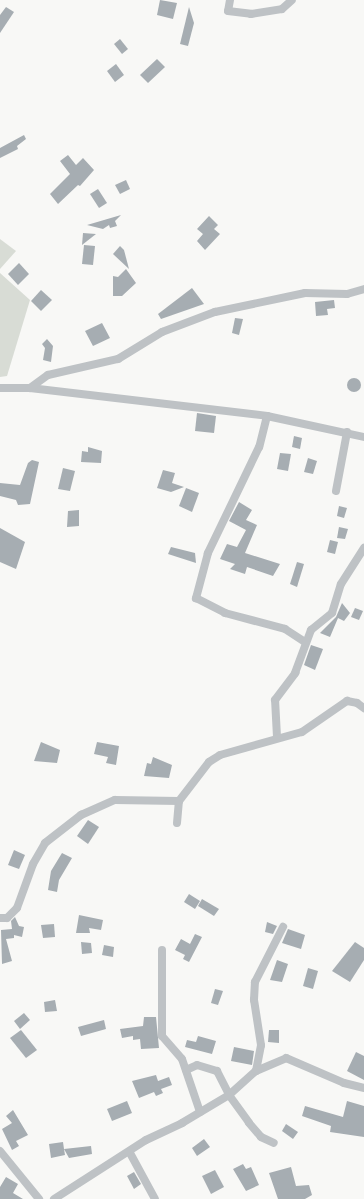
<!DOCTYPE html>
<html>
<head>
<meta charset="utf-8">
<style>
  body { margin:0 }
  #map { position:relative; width:364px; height:1199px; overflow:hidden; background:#f8f8f6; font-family:Lato,sans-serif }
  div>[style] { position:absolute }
  .green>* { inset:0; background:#d8dcd5 }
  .building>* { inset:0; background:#a6adb2 }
  .round { border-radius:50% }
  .street>* { height:8px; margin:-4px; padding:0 4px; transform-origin:4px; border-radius:4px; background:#bec2c5 }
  span { translate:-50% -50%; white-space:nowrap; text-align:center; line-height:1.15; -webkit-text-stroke:4px #fff; paint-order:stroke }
</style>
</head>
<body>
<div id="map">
  <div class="green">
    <div style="clip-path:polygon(0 239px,16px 251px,0 269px)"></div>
    <div style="clip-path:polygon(0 273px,30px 300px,7px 376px,0 377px)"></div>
  </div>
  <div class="building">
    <div style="clip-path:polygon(160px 0,177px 3px,173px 19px,157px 15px)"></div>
    <div style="clip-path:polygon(6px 7px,14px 12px,0 33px,0 15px)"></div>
    <div style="clip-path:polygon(189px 7px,194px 23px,188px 46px,180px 44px)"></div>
    <div style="clip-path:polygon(120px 39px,128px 49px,122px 54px,114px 44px)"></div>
    <div style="clip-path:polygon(157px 59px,165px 67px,148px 83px,140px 75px)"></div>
    <div style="clip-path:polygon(116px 64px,124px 75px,115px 82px,107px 71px)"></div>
    <div style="clip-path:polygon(24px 135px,26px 139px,17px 146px,18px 149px,0 158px,0 148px)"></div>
    <div style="clip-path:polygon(68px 155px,76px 165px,83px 158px,94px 170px,80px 186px,78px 185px,58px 204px,50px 194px,70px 174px,60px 161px)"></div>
    <div style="clip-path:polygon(126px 180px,130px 189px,120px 194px,115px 185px)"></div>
    <div style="clip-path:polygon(98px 189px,107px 203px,99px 208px,90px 194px)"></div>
    <div style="clip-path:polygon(121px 215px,115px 221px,117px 226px,110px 228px,109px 225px,103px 229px,87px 225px)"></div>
    <div style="clip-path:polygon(209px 216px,218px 225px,214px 229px,220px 234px,205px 250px,197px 241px,203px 234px,197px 229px)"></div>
    <div style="clip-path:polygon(83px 233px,96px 234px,82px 245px)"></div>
    <div style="clip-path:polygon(84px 245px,95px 246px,93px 265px,82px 264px)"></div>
    <div style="clip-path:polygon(120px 246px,124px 250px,129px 269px,113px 254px)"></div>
    <div style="clip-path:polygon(19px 263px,29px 274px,18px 285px,8px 274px)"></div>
    <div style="clip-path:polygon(126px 269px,136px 283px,122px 296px,113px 296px,113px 276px,118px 277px)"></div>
    <div style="clip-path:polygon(192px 288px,204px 304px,161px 319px,158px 314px)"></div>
    <div style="clip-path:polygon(41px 290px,52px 300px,41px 311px,31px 301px)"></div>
    <div style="clip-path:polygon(334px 300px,335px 308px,327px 309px,328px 315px,316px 316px,315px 302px)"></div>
    <div style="clip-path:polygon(235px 318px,243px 319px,239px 335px,232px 333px)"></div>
    <div style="clip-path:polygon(102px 323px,110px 338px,93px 346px,85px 331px)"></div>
    <div style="clip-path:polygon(47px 339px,53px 346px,51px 362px,43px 360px,45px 348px,42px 344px)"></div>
    <div class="round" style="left:347px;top:378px;width:14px;height:14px"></div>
    <div style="clip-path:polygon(197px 413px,216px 416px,214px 433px,195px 431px)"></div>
    <div style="clip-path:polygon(294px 436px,302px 438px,300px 449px,292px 447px)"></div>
    <div style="clip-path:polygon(88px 447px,102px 451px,101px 463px,81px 462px,82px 451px,88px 452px)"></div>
    <div style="clip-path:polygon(280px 453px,291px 454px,288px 471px,277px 469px)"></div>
    <div style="clip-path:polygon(308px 458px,317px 461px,313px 474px,304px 472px)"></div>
    <div style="clip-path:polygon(32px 460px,39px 462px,30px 504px,18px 505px,16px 500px,0 496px,0 483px,20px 485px,28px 463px)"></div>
    <div style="clip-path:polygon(63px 468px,75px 471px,70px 491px,58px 489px)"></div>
    <div style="clip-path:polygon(163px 470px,175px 473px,172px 483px,184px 487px,171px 492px,157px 488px)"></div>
    <div style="clip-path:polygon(186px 488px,199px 493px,192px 512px,179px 506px)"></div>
    <div style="clip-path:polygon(239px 502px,252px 510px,246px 520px,257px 525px,245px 553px,280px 564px,273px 576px,247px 567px,245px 574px,230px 569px,235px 564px,220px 559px,227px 544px,237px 547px,246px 530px,229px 521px)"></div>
    <div style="clip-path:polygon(339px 506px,347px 508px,344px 518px,337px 516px)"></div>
    <div style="clip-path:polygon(79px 510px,79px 526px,67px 527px,68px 511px)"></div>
    <div style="clip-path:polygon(339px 527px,348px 529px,345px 539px,337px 538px)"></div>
    <div style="clip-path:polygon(0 528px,25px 542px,16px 569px,0 562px)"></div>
    <div style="clip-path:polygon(330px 540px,338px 542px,335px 554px,327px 552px)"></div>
    <div style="clip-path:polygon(171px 547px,195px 553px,196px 563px,168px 554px)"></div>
    <div style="clip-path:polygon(297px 562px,304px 564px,297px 587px,290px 584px)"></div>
    <div style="clip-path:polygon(342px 603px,350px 613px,344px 621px,338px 618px,330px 637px,320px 633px,336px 617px)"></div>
    <div style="clip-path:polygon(355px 608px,363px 611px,359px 620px,351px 617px)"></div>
    <div style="clip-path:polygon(311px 645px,323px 649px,315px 670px,304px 665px)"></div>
    <div style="clip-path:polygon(41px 742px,60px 750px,57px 763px,34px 761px)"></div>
    <div style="clip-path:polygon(97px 742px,119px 746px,116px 765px,106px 763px,108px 757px,94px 754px)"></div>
    <div style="clip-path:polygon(153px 757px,172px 765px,169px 778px,144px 776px,147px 763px,151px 764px)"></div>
    <div style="clip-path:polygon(88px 820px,99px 827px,88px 844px,77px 836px)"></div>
    <div style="clip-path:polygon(14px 850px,25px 855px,19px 869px,8px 865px)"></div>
    <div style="clip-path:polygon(62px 853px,72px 858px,59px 880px,57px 892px,48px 890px,51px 871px)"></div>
    <div style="clip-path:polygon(189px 894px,200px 901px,195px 909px,184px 902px)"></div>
    <div style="clip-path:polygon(202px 899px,219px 909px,214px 916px,198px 906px)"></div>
    <div style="clip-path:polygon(79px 915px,103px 920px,101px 930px,89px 928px,90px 933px,76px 933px)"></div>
    <div style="clip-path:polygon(15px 917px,19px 926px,24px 927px,22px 937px,14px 935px,14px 938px,6px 939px,12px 961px,2px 964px,1px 930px,12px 929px,11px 921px)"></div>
    <div style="clip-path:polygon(267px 922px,277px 926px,273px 934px,265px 932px)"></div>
    <div style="clip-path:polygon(54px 924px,55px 937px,43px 938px,41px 925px)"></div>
    <div style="clip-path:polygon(288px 929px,305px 935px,301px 949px,282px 943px)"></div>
    <div style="clip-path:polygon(195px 934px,202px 937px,189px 962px,183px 959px,185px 955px,175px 950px,181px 939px,190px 944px)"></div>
    <div style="clip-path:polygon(81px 942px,91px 943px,92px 953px,82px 954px)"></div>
    <div style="clip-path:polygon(355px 942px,364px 948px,364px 960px,350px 982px,332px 971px)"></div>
    <div style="clip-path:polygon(104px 945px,114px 947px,113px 957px,102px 955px)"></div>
    <div style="clip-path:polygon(277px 960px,288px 964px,282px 982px,270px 980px)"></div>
    <div style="clip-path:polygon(308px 968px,318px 971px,313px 989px,303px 986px)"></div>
    <div style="clip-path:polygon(215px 989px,223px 991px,218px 1005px,211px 1003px)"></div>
    <div style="clip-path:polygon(55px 1000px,57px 1011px,45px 1012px,44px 1002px)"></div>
    <div style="clip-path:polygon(24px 1013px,30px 1020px,20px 1029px,14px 1021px)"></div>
    <div style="clip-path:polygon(144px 1017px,156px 1017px,159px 1048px,141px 1049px,140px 1039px,133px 1040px,133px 1036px,122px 1038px,120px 1029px,143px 1026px)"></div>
    <div style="clip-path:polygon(104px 1020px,106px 1029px,81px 1036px,78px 1027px)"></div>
    <div style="clip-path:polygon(21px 1030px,37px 1050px,26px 1058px,10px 1038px)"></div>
    <div style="clip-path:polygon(269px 1030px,279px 1030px,279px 1043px,268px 1042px)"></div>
    <div style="clip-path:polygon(198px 1036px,216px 1041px,212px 1054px,185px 1047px,187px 1040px,196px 1042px)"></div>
    <div style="clip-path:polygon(234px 1047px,254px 1051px,252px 1065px,231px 1061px)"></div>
    <div style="clip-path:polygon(356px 1052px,364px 1056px,364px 1080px,347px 1071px)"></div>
    <div style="clip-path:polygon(156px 1075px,158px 1081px,169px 1077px,172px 1085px,161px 1089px,163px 1093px,156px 1096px,154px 1092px,139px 1098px,132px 1081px)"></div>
    <div style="clip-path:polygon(127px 1101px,132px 1113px,112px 1121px,107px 1109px)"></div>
    <div style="clip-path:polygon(347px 1101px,364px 1106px,364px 1137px,330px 1132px,331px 1126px,302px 1116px,305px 1106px,343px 1117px)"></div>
    <div style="clip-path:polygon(13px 1110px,28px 1135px,16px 1141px,19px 1146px,12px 1150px,2px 1129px,12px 1123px,6px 1116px)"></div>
    <div style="clip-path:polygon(286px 1124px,298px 1132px,293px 1139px,282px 1131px)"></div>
    <div style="clip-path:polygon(204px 1139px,210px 1147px,197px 1156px,192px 1148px)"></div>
    <div style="clip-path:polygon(63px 1142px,64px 1149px,91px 1146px,92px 1154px,69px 1158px,64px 1149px,65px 1155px,51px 1158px,49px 1144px)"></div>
    <div style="clip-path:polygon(243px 1164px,246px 1169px,251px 1167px,259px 1185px,246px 1191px,233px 1169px)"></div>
    <div style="clip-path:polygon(291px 1167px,296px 1186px,309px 1185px,312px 1195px,305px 1199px,278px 1199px,269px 1173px)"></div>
    <div style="clip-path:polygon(215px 1170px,224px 1187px,211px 1194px,202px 1176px)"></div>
    <div style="clip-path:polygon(134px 1172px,141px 1184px,134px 1189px,127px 1176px)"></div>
    <div style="clip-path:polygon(6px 1177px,18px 1184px,13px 1193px,23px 1199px,0 1199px,0 1187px)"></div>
  </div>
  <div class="street">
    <div style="left:230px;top:0;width:11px;rotate:100deg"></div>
    <div style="left:228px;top:11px;width:23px;rotate:7deg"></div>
    <div style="left:251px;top:14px;width:31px;rotate:-9deg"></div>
    <div style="left:282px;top:9px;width:13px;rotate:-42deg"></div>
    <div style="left:0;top:388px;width:30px"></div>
    <div style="left:30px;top:388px;width:239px;rotate:6.7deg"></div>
    <div style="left:267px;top:416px;width:99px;rotate:12.2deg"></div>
    <div style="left:30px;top:388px;width:22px;rotate:-36deg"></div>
    <div style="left:48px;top:375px;width:72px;rotate:-12.9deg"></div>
    <div style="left:118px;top:359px;width:52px;rotate:-31.5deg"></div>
    <div style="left:162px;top:332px;width:57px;rotate:-20.7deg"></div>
    <div style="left:215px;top:312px;width:92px;rotate:-11.9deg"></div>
    <div style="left:305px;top:293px;width:42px;rotate:1.4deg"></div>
    <div style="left:347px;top:294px;width:18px;rotate:-16deg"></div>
    <div style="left:267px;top:416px;width:32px;rotate:104deg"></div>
    <div style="left:259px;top:447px;width:118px;rotate:115.7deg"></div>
    <div style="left:208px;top:553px;width:47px;rotate:104.9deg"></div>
    <div style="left:196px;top:598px;width:33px;rotate:27deg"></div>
    <div style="left:225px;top:613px;width:62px;rotate:14.9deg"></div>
    <div style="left:285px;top:629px;width:24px;rotate:33deg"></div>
    <div style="left:336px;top:491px;width:60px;rotate:-79.4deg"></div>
    <div style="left:277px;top:737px;width:37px;rotate:-93deg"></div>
    <div style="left:275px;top:700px;width:34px;rotate:-53deg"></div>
    <div style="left:295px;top:673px;width:46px;rotate:-69.6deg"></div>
    <div style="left:311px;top:630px;width:27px;rotate:-39deg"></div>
    <div style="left:332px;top:613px;width:30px;rotate:-73deg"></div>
    <div style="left:341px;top:584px;width:43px;rotate:-57.4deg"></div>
    <div style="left:177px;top:823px;width:22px;rotate:-85deg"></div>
    <div style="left:0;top:918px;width:7px"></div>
    <div style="left:7px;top:918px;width:14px;rotate:-45deg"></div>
    <div style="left:17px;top:908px;width:47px;rotate:-70deg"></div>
    <div style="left:33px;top:864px;width:24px;rotate:-60deg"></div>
    <div style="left:45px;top:843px;width:46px;rotate:-37.9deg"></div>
    <div style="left:81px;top:815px;width:37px;rotate:-24deg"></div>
    <div style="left:115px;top:800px;width:64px;rotate:0.9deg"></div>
    <div style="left:179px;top:801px;width:49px;rotate:-52.4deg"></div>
    <div style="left:209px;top:762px;width:13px;rotate:-32deg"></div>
    <div style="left:220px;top:755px;width:85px;rotate:-15.7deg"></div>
    <div style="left:302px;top:732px;width:55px;rotate:-34.6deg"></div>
    <div style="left:347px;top:701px;width:10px;rotate:11deg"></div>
    <div style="left:357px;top:703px;width:9px;rotate:36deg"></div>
    <div style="left:162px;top:950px;width:86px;rotate:90deg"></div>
    <div style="left:162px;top:1036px;width:30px;rotate:49deg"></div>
    <div style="left:182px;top:1059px;width:56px;rotate:71.2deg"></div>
    <div style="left:186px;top:1070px;width:12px;rotate:-24deg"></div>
    <div style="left:197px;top:1065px;width:21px;rotate:17deg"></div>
    <div style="left:217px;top:1071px;width:27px;rotate:63deg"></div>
    <div style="left:229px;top:1095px;width:34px;rotate:54deg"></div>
    <div style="left:249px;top:1123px;width:18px;rotate:49deg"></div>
    <div style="left:261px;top:1137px;width:14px;rotate:25deg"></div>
    <div style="left:256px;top:1071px;width:26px;rotate:-79deg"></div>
    <div style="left:261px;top:1045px;width:46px;rotate:-98.8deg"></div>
    <div style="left:254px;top:1000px;width:18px;rotate:-87deg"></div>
    <div style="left:255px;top:982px;width:62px;rotate:-63deg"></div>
    <div style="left:0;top:1151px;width:62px;rotate:50.9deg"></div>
    <div style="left:130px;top:1153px;width:52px;rotate:61.5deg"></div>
    <div style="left:54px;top:1199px;width:109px;rotate:-32.7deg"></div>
    <div style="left:146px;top:1140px;width:40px;rotate:-25deg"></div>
    <div style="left:182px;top:1123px;width:55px;rotate:-30.8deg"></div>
    <div style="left:229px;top:1095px;width:36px;rotate:-42deg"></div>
    <div style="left:256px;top:1071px;width:33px;rotate:-23deg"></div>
    <div style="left:286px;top:1058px;width:63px;rotate:23.3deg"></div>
    <div style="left:344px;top:1083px;width:21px;rotate:14deg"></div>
  </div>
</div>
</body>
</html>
